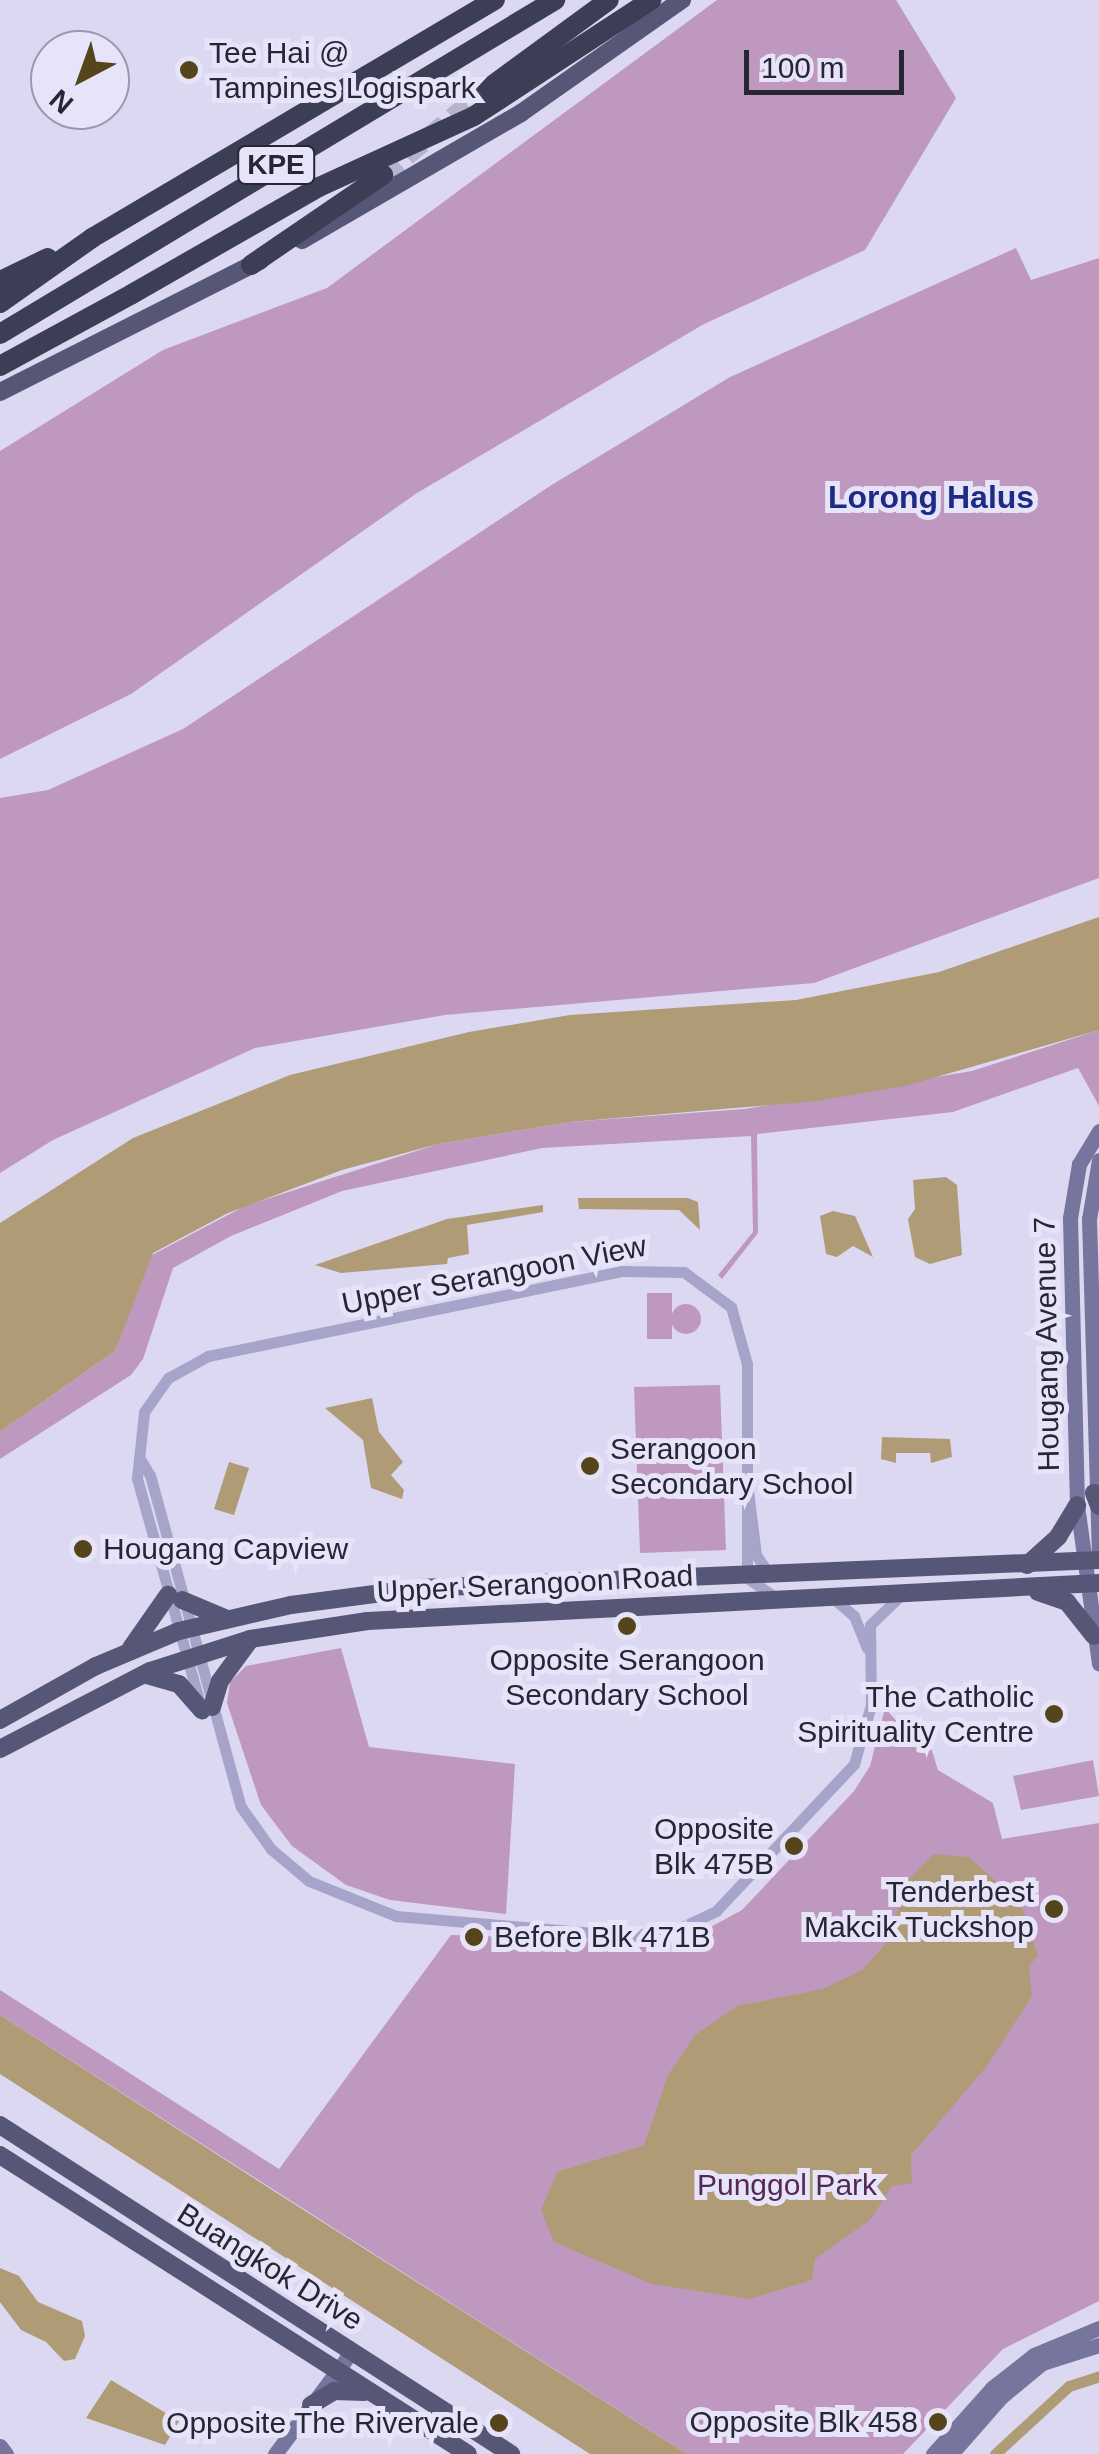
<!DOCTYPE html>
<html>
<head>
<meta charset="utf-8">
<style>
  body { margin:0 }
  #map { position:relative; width:1099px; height:2454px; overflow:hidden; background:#dcd8f1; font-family:Helvetica,sans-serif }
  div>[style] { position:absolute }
  .green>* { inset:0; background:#bf98c0 }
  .round { border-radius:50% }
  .water>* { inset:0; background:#af9c76 }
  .canal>* { height:11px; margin:-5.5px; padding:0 5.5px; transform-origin:5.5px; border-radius:5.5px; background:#af9c76 }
  .highway-tunnel>* { height:20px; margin-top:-10px; transform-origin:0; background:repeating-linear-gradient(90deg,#b8b4cb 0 20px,transparent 0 30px) }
  .street>* { height:11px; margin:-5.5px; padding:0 5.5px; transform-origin:5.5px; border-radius:5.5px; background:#a7a4c9 }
  .secondary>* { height:15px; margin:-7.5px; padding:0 7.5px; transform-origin:7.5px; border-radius:7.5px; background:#75759d }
  .primary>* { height:18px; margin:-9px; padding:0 9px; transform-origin:9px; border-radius:9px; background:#565777 }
  .highway>* { height:20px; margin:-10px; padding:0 10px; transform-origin:10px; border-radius:10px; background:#3c3e56 }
  .highway-bridge>* { height:20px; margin:-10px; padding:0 10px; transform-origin:10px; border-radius:10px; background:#3c3e56 }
  .dots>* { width:28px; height:28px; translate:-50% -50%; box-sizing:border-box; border:5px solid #e7e4f9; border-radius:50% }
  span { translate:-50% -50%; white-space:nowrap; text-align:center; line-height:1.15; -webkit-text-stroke:10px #e7e4f9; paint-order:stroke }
  .shield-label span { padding:2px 8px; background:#e7e4f9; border:2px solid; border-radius:8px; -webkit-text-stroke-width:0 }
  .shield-label { font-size:28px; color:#262634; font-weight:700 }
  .poi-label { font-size:30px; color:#262634 }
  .left { translate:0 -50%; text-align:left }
  .right { translate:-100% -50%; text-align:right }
  .street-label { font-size:30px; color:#262634 }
  .park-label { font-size:30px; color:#532953 }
  .neighbourhood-label { font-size:32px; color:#1d2b85; font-weight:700 }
  .north { position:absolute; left:30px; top:30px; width:100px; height:100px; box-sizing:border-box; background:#e7e4f9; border:2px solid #9a98aa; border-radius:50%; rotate:221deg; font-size:28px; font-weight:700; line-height:40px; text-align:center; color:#262634 }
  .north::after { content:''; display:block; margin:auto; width:35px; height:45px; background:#56441b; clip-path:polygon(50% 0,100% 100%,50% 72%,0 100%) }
  .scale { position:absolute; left:744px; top:50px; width:160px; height:45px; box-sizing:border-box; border:5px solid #262634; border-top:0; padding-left:12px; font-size:30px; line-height:35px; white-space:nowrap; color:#262634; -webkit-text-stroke:8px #e7e4f9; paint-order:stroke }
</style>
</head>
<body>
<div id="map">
  <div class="green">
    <div style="clip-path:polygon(717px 0,896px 0,956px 98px,865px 250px,704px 324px,417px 493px,131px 694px,0 759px,0 451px,163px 350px,327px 288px)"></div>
    <div style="clip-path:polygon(1016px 248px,1031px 280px,1099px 258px,1099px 878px,814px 983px,445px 1015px,255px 1048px,53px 1140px,0 1173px,0 798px,48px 790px,183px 729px,550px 486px,730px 377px)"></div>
    <div style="clip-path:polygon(1099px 1030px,1099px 1106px,1078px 1068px,953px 1112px,757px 1134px,758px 1233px,722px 1279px,718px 1275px,753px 1232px,751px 1136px,542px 1148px,342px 1191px,231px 1236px,173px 1268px,143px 1359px,131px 1375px,0 1459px,0 1432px,115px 1351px,150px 1256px,245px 1206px,438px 1144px,570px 1122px,744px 1109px,972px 1071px)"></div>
    <div style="clip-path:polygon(647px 1293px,672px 1293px,672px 1339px,647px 1339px)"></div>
    <div class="round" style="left:671px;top:1304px;width:30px;height:30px"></div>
    <div style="clip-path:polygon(720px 1385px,726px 1550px,640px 1553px,634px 1387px)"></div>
    <div style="clip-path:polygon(341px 1648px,369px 1747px,515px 1764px,506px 1914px,390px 1900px,346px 1885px,292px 1846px,261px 1805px,227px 1703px,230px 1682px,246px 1666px)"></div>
    <div style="clip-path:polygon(885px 1708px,898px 1723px,923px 1722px,938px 1770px,993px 1803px,1002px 1839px,1099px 1823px,1099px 2301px,1003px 2349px,903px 2454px,687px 2454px,0 2015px,0 1990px,279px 2169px,451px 1935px,669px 1942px,707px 1929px,742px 1910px,854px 1791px,870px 1766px)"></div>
    <div style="clip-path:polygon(1093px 1760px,1099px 1796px,1021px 1810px,1013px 1776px)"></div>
  </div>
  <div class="water">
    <div style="clip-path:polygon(1099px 917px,1099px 1030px,905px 1086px,817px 1101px,570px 1122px,438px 1144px,342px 1170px,228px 1213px,153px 1253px,115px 1351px,0 1432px,0 1223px,133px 1138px,290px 1075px,469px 1032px,570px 1015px,796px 1000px,939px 972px)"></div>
    <div style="clip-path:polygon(946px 1177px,957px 1185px,962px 1255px,930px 1264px,915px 1257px,908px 1219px,915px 1209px,913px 1180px)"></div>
    <div style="clip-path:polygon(578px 1198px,688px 1198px,698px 1202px,700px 1230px,679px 1210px,579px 1209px)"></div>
    <div style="clip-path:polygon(543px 1205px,543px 1212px,467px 1225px,469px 1254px,448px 1258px,447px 1264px,341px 1273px,315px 1265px,447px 1219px)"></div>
    <div style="clip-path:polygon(833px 1211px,855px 1216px,873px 1257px,853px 1246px,837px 1257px,826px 1254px,820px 1216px)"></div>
    <div style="clip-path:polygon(372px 1398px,379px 1432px,403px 1462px,391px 1475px,404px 1490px,402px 1499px,371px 1488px,363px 1440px,325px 1408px)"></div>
    <div style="clip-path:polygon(882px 1437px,950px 1439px,952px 1457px,931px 1463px,930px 1453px,896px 1453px,896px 1463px,881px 1459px)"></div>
    <div style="clip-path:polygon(229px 1462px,249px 1468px,234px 1515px,214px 1509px)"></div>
    <div style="clip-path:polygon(934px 1854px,969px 1857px,1021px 1904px,1038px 1956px,1029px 1966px,1032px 1996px,987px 2066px,911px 2155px,912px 2183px,892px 2186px,871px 2219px,815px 2259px,812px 2280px,750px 2299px,652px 2284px,554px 2242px,541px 2210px,557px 2172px,644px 2145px,668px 2075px,695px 2035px,737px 2006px,823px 1989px,862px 1970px,888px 1941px,906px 1882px)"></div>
    <div style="clip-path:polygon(0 2015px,266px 2186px,687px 2454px,590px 2454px,0 2074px)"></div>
    <div style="clip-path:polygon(0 2268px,19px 2276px,38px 2302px,82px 2321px,85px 2336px,75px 2359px,64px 2361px,46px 2342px,21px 2330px,0 2302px)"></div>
    <div style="clip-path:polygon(111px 2380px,179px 2421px,165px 2445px,86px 2418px)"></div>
  </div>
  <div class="canal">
    <div style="left:995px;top:2454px;width:100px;rotate:-42.6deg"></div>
    <div style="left:1069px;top:2386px;width:32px;rotate:-18deg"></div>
  </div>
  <div class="highway-tunnel">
    <div style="left:383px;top:175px;width:134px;rotate:-39.5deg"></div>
  </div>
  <div class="street">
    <div style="left:139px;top:1457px;width:21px;rotate:59deg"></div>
    <div style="left:150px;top:1475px;width:344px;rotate:74.7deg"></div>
    <div style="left:241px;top:1807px;width:52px;rotate:54.5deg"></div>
    <div style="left:271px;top:1849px;width:50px;rotate:40.1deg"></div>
    <div style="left:309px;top:1881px;width:94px;rotate:21.9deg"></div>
    <div style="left:396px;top:1916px;width:234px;rotate:4.9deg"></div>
    <div style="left:629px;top:1936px;width:52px;rotate:-8.9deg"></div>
    <div style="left:680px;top:1928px;width:40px;rotate:-25deg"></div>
    <div style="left:716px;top:1911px;width:202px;rotate:-46.8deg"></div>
    <div style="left:854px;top:1764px;width:61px;rotate:-73.9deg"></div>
    <div style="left:871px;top:1705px;width:80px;rotate:-90.7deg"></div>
    <div style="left:870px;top:1625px;width:43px;rotate:-44.1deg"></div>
    <div style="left:748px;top:1490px;width:65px;rotate:83deg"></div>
    <div style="left:756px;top:1555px;width:24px;rotate:55deg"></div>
    <div style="left:832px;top:1597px;width:29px;rotate:41deg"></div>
    <div style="left:854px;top:1616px;width:35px;rotate:68deg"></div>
    <div style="left:200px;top:1704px;width:235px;rotate:-105.6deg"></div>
    <div style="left:137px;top:1478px;width:66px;rotate:-83.9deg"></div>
    <div style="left:144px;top:1412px;width:42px;rotate:-54.8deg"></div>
    <div style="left:168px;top:1378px;width:46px;rotate:-28.8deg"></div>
    <div style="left:208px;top:1356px;width:422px;rotate:-11.6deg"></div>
    <div style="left:621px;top:1271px;width:63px;rotate:0.9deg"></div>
    <div style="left:684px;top:1272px;width:59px;rotate:36.7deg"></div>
    <div style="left:731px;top:1307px;width:59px;rotate:74.3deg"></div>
    <div style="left:747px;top:1364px;width:214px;rotate:90deg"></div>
    <div style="left:747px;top:1578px;width:34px;rotate:34deg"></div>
  </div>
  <div class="secondary">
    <div style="left:1099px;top:1131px;width:39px;rotate:121deg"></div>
    <div style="left:1079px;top:1164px;width:55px;rotate:99.5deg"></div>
    <div style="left:1070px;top:1218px;width:287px;rotate:88.6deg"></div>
    <div style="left:1077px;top:1505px;width:160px;rotate:82.1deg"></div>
    <div style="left:1099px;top:1160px;width:60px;rotate:99.6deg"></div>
    <div style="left:1089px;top:1219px;width:332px;rotate:88.3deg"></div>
    <div style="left:0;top:2446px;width:10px;rotate:53deg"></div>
    <div style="left:275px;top:2454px;width:129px;rotate:-53.2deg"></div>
    <div style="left:933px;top:2454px;width:89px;rotate:-48.2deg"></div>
    <div style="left:992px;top:2388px;width:53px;rotate:-38.2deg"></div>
    <div style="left:1034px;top:2355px;width:70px;rotate:-22.6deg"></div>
    <div style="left:951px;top:2454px;width:76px;rotate:-48.7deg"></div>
    <div style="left:1001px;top:2397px;width:53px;rotate:-39.7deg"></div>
    <div style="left:1042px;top:2363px;width:60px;rotate:-17.5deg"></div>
  </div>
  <div class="primary">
    <div style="left:302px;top:240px;width:253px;rotate:-30.1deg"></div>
    <div style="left:521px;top:113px;width:197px;rotate:-35.1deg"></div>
    <div style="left:0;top:392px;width:292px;rotate:-26.8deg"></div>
    <div style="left:1094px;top:1493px;width:14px;rotate:69deg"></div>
    <div style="left:1027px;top:1565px;width:42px;rotate:-42.1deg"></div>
    <div style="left:1058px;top:1537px;width:37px;rotate:-59deg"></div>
    <div style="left:1038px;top:1592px;width:31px;rotate:19deg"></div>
    <div style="left:1067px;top:1602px;width:43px;rotate:51.5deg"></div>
    <div style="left:182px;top:1600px;width:49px;rotate:22.9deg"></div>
    <div style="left:131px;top:1648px;width:65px;rotate:-55.1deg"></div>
    <div style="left:147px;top:1675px;width:33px;rotate:16deg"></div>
    <div style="left:179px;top:1684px;width:35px;rotate:49deg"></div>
    <div style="left:212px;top:1707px;width:27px;rotate:-73deg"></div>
    <div style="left:220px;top:1681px;width:51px;rotate:-53.8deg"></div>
    <div style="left:0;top:1720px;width:110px;rotate:-29.4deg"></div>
    <div style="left:96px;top:1666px;width:90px;rotate:-22.9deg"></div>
    <div style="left:179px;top:1631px;width:115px;rotate:-13.1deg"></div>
    <div style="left:291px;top:1605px;width:130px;rotate:-7.5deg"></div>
    <div style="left:420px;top:1588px;width:680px;rotate:-2.36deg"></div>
    <div style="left:0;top:1749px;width:169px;rotate:-27.5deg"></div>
    <div style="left:150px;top:1671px;width:105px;rotate:-17.7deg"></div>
    <div style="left:250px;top:1639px;width:119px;rotate:-8.7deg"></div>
    <div style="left:368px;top:1621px;width:732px;rotate:-2.98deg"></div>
    <div style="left:0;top:2125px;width:608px;rotate:32.77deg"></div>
    <div style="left:0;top:2155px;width:555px;rotate:32.57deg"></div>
    <div style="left:311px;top:2405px;width:27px;rotate:-31deg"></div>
    <div style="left:334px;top:2391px;width:30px;rotate:2deg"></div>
  </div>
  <div class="highway">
    <div style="left:486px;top:90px;width:152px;rotate:-36.2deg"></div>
    <div style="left:251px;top:265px;width:160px;rotate:-34.3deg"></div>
    <div style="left:0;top:281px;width:53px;rotate:-25.6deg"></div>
    <div style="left:0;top:303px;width:113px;rotate:-35.2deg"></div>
    <div style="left:92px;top:238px;width:468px;rotate:-30.6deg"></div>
    <div style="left:0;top:334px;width:648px;rotate:-31.04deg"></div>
    <div style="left:0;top:366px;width:150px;rotate:-28.6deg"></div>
  </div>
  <div class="highway-bridge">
    <div style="left:132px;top:294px;width:215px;rotate:-29.8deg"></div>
    <div style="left:319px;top:187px;width:170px;rotate:-24.6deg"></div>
    <div style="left:474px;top:116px;width:212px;rotate:-33.2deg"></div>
  </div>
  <div class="dots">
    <div style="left:189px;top:70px;background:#56441b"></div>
    <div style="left:590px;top:1466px;background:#56441b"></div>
    <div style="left:83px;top:1549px;background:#56441b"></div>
    <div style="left:627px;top:1626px;background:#56441b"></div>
    <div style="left:1054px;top:1714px;background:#56441b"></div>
    <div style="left:794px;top:1846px;background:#56441b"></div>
    <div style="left:1054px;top:1909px;background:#56441b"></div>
    <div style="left:474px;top:1937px;background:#56441b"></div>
    <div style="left:938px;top:2422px;background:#56441b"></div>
    <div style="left:499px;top:2423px;background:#56441b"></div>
  </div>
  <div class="shield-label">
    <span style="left:276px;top:165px">KPE</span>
  </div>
  <div class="poi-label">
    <span class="left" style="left:209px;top:70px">Tee Hai @<br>Tampines Logispark</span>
    <span class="left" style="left:610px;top:1466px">Serangoon<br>Secondary School</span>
    <span class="left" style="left:103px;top:1549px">Hougang Capview</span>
    <span style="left:627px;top:1677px">Opposite Serangoon<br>Secondary School</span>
    <span class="right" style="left:1034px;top:1714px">The Catholic<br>Spirituality Centre</span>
    <span class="right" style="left:774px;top:1846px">Opposite<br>Blk 475B</span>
    <span class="right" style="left:1034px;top:1909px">Tenderbest<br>Makcik Tuckshop</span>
    <span class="left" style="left:494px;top:1937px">Before Blk 471B</span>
    <span class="right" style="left:918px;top:2422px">Opposite Blk 458</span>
    <span class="right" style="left:479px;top:2423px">Opposite The Rivervale</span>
  </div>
  <div class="street-label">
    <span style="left:494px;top:1275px;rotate:-11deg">Upper Serangoon View</span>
    <span style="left:1047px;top:1344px;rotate:-91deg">Hougang Avenue 7</span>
    <span style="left:535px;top:1584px;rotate:-3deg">Upper Serangoon Road</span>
    <span style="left:270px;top:2267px;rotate:32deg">Buangkok Drive</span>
  </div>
  <div class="park-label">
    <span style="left:787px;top:2185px">Punggol Park</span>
  </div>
  <div class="neighbourhood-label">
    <span style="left:931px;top:497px">Lorong Halus</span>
  </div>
  <div class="north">N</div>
  <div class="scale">100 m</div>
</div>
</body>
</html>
